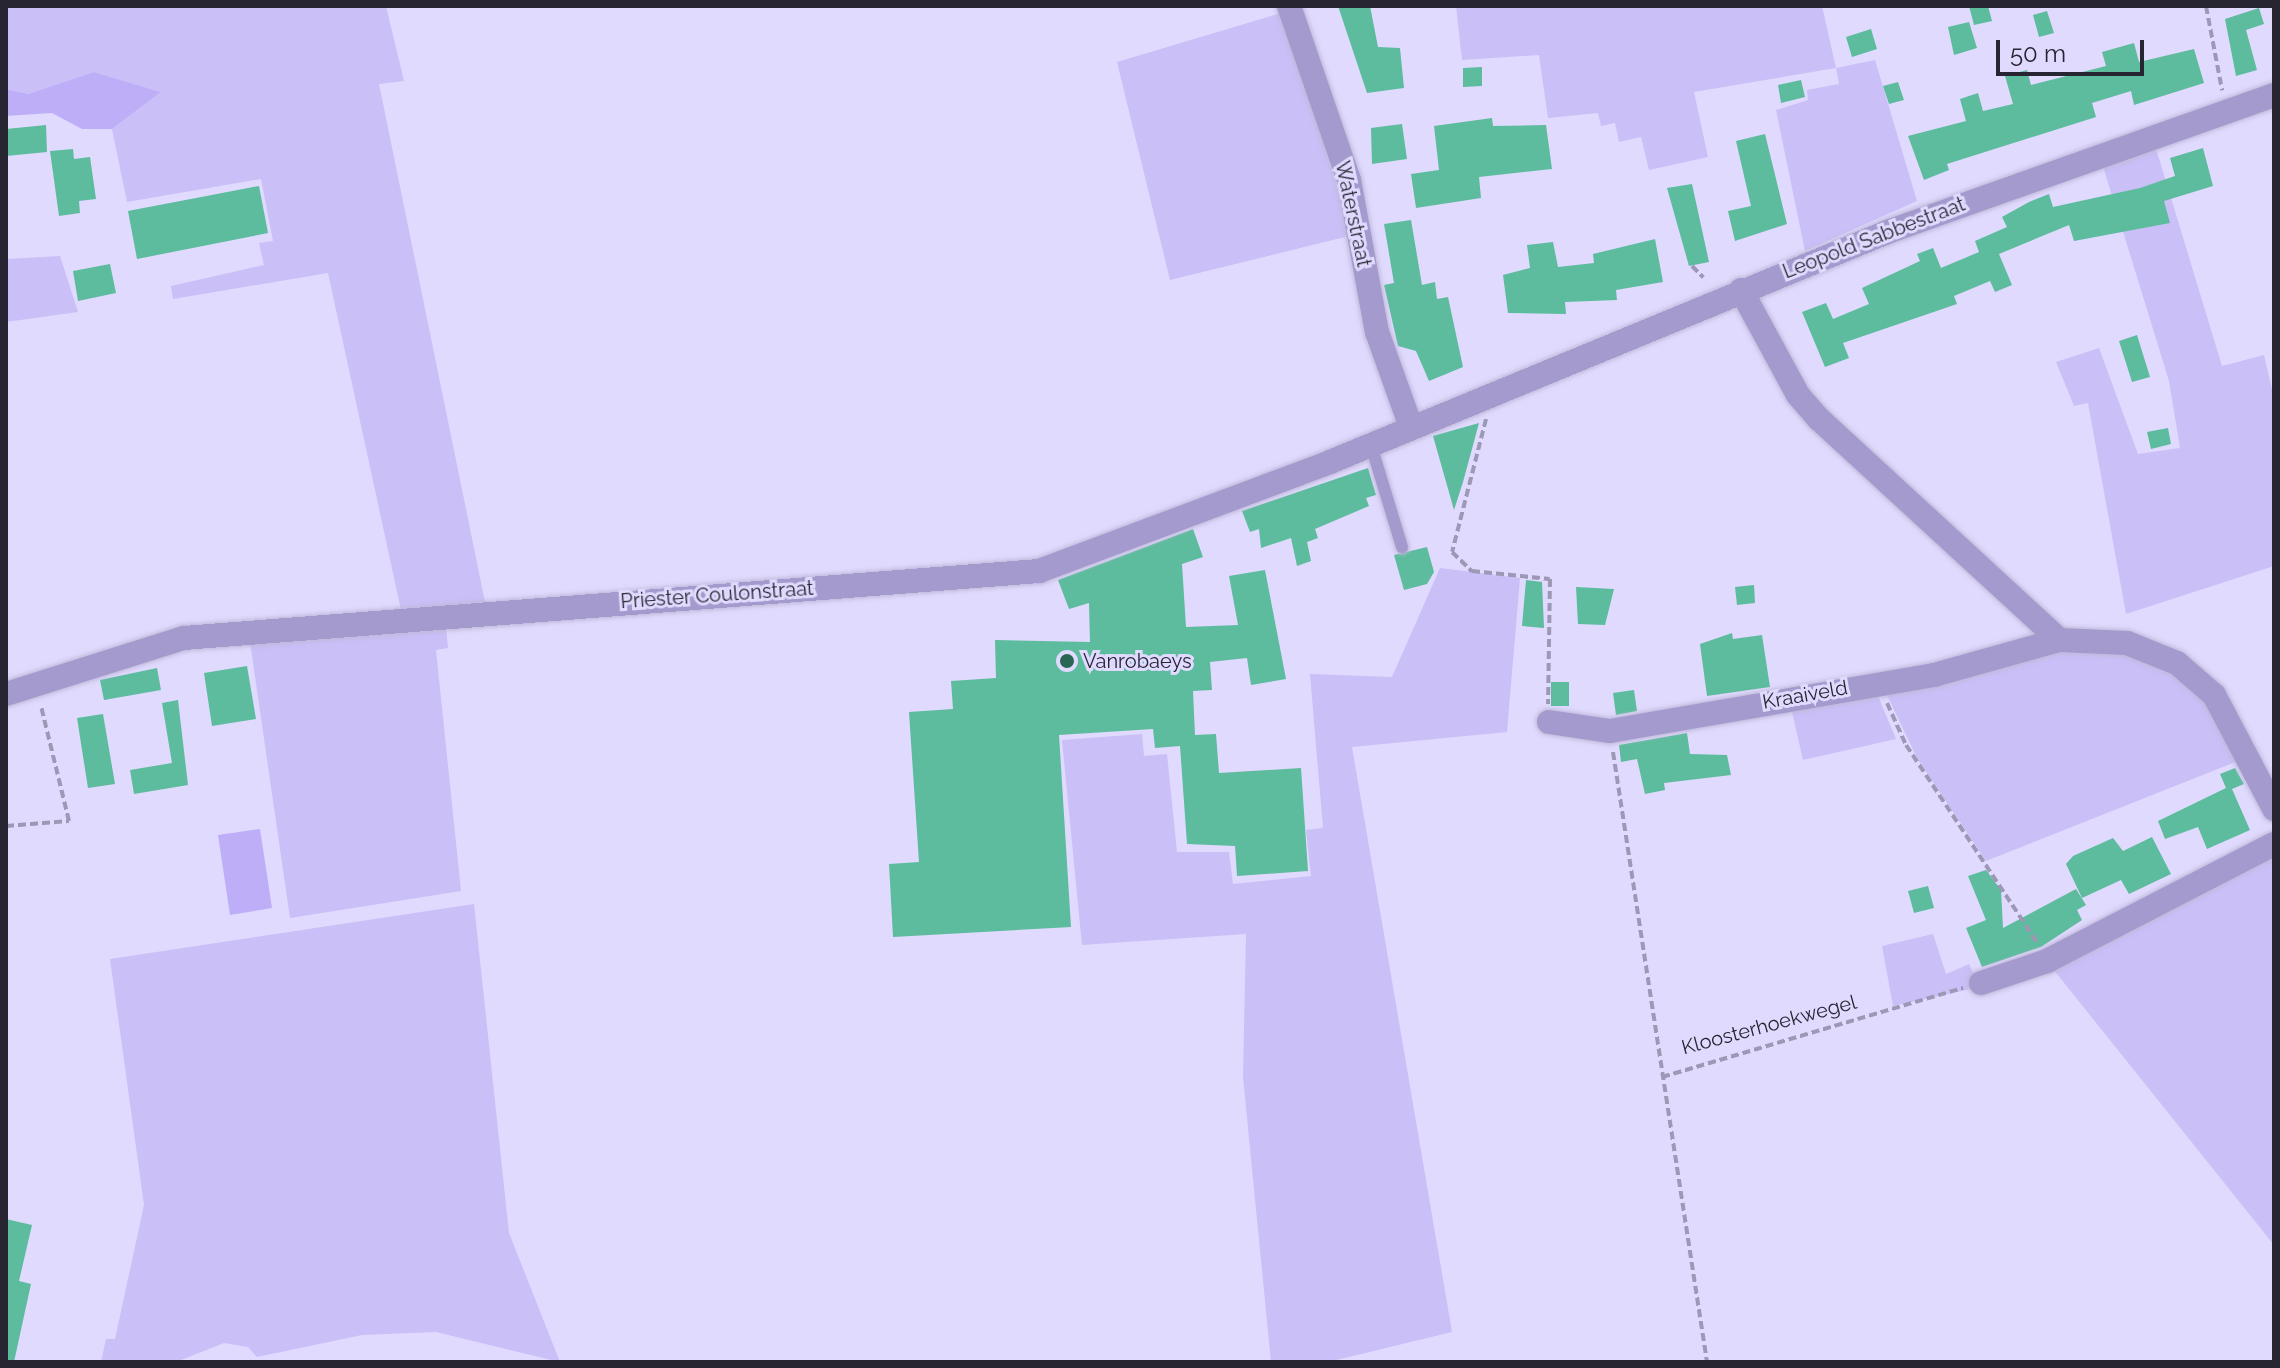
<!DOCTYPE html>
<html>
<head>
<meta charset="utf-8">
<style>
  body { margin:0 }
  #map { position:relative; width:2280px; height:1368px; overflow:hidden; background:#e0dafe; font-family:Raleway,sans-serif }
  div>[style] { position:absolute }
  .green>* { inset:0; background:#cabff7 }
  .water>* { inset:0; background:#bdaef7 }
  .building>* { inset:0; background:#5cbc9d }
  .path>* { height:4px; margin-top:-2px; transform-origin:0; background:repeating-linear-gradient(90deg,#9d98b5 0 8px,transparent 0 12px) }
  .roads { filter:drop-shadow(0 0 2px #bfb9d9) drop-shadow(0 0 2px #bfb9d9) }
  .lane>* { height:12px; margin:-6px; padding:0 6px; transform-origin:6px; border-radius:6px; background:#a49acd }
  .street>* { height:24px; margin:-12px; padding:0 12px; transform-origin:12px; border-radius:12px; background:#a49acd }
  .dots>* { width:22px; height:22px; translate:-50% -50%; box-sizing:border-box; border:4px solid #e0dafe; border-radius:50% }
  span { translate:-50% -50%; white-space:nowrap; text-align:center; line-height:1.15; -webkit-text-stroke:6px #e0dafe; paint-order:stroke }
  .street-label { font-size:20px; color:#282533 }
  .poi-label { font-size:20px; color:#282533 }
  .left { translate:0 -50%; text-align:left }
  .frame { position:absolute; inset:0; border:8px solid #282533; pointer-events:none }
  .scale { position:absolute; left:1996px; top:40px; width:148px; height:36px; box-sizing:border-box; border:4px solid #282533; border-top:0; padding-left:10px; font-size:24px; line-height:28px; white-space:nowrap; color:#282533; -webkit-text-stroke:6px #e0dafe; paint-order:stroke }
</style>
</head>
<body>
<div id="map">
  <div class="green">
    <div style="clip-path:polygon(6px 6px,386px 6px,404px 81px,379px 84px,485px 602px,401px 610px,328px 273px,173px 299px,171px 286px,264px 265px,259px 243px,273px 241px,261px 179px,127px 202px,112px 129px,161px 92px,94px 72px,28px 94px,6px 89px)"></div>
    <div style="clip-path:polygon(1456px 6px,1822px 6px,1836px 68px,1875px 60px,1917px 201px,1805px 251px,1776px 110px,1808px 100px,1807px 90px,1839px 84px,1836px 68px,1694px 92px,1708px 157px,1649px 170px,1641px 137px,1619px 142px,1615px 123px,1601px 126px,1598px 113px,1548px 118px,1539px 55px,1462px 60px)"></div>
    <div style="clip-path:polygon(1281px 13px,1353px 235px,1170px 280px,1117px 62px)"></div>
    <div style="clip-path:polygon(2154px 142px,2222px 366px,2264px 355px,2274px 398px,2274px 566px,2126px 614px,2088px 403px,2074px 406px,2056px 362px,2099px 348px,2138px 454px,2180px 448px,2169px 381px,2101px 160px)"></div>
    <div style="clip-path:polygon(60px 256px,78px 312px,6px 322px,6px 259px)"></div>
    <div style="clip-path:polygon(1440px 568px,1520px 578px,1507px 732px,1352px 747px,1452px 1332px,1328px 1362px,1271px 1362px,1243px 1077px,1246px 934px,1082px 945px,1062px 740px,1142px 734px,1144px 756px,1167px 754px,1177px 852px,1229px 852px,1233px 884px,1311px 876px,1306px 830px,1323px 828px,1310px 674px,1392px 677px)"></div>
    <div style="clip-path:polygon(446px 626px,448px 648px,436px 650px,461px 891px,290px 918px,250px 642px)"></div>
    <div style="clip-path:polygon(2062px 646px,2123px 650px,2198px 686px,2243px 759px,1986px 861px,1917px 758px,1886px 693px)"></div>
    <div style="clip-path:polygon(1876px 691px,1896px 739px,1803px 760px,1790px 703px)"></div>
    <div style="clip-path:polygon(2274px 850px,2274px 1245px,2049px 964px)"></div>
    <div style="clip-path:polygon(474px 904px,509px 1233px,560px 1362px,436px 1332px,362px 1335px,257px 1357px,248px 1347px,224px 1343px,176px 1362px,101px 1362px,106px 1339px,115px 1339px,144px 1205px,110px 959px)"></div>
    <div style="clip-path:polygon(1933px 934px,1946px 974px,1969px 964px,1980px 987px,1893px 1006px,1882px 946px)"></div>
  </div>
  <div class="water">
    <div style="clip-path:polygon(94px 72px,161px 92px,112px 129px,82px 129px,52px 113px,6px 116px,6px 89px,28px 94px)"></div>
    <div style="clip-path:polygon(260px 829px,272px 908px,230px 915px,218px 835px)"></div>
  </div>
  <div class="building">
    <div style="clip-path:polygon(1338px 6px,1370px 6px,1378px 47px,1400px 48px,1404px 88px,1367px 93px)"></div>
    <div style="clip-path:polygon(1969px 6px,1988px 6px,1992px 21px,1974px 25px)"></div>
    <div style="clip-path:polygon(2259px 8px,2264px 24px,2246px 30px,2257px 70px,2236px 76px,2225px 19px)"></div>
    <div style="clip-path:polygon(2047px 11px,2054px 33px,2039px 37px,2033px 15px)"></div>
    <div style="clip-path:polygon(1969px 22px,1977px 48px,1954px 55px,1948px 27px)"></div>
    <div style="clip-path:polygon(1871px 29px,1877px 49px,1852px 57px,1846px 37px)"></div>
    <div style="clip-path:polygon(2134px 43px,2139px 62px,2194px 49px,2204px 83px,2134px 105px,2131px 91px,2092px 103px,2096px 117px,1947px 164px,1949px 170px,1924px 180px,1908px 136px,1966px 121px,1960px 99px,1978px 93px,1983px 111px,2013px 104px,2005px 76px,2027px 70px,2031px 85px,2106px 66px,2102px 52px)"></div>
    <div style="clip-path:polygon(1482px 67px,1482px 86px,1463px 87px,1463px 68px)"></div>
    <div style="clip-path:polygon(1801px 80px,1805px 97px,1781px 103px,1778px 85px)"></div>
    <div style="clip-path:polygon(1898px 82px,1904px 100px,1889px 104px,1883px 86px)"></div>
    <div style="clip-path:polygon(1492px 118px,1493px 126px,1546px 125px,1552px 169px,1479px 177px,1481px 198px,1416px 208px,1411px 174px,1439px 170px,1434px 126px)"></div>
    <div style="clip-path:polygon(1402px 124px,1407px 159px,1372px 164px,1371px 128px)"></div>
    <div style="clip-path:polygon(46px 125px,47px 152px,6px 156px,6px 129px)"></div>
    <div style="clip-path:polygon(1765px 134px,1787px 224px,1735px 241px,1728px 211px,1751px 206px,1736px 141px)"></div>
    <div style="clip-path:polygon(2203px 148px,2213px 186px,2164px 201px,2170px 223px,2074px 241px,2069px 225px,1999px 254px,2012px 285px,1995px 292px,1990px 281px,1954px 296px,1957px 304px,1843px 343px,1849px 358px,1825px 367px,1802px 312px,1826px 303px,1833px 319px,1869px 304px,1862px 288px,1920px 261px,1917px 254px,1933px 248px,1941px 268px,1979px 252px,1975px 241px,2007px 227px,2002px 217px,2029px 202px,2049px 194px,2053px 207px,2140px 188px,2175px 176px,2170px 158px)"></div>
    <div style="clip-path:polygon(73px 149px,74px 159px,90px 157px,96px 199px,79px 201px,80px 213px,59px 216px,50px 151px)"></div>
    <div style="clip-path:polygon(1692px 184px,1709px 262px,1689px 266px,1667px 188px)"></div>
    <div style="clip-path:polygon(259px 186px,268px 233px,137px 259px,128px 211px)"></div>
    <div style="clip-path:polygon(1411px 220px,1422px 285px,1435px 282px,1437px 299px,1448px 297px,1463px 367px,1429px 381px,1416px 351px,1398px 346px,1384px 285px,1394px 283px,1384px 224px)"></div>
    <div style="clip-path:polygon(1655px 239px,1663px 282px,1616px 290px,1617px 300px,1565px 302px,1566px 314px,1508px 313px,1503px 275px,1530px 268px,1527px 245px,1553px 242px,1558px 267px,1594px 263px,1593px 254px)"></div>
    <div style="clip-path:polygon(110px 264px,116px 293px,78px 301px,73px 271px)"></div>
    <div style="clip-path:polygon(2137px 335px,2150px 377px,2132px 382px,2119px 341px)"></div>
    <div style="clip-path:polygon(1479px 423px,1463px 482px,1454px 510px,1433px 436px)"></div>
    <div style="clip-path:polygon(2168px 428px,2171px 444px,2151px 449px,2147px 432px)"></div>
    <div style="clip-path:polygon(1368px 468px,1376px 495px,1366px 498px,1369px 506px,1315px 529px,1318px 538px,1307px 542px,1311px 561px,1297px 566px,1291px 538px,1261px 548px,1259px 529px,1250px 532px,1242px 511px)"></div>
    <div style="clip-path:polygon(1193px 529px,1203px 557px,1182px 564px,1186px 627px,1238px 625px,1229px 576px,1265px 570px,1286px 679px,1251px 685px,1247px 658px,1210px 662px,1212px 690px,1193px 691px,1195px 735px,1216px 734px,1219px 773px,1301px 768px,1308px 871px,1237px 876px,1235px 846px,1187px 844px,1180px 746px,1155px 748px,1153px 729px,1059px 735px,1071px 927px,893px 937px,889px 864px,919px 862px,909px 712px,953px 709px,951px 681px,996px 678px,995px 640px,1090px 642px,1089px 603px,1069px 609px,1058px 580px)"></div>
    <div style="clip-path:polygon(1427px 547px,1434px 572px,1427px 584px,1404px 590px,1394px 555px)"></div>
    <div style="clip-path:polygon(1526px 580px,1542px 582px,1544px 628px,1522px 626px)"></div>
    <div style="clip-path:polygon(1754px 585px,1755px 603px,1737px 605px,1735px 587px)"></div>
    <div style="clip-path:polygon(1576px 587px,1614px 589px,1605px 625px,1578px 624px)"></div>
    <div style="clip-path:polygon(1732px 633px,1733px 639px,1762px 635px,1770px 687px,1707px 696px,1700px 644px)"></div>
    <div style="clip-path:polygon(247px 666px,256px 719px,212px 726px,204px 673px)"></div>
    <div style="clip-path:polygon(157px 668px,161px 690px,104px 700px,100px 680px)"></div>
    <div style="clip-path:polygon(1551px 682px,1569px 682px,1569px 706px,1551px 706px)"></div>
    <div style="clip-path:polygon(1634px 690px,1637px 711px,1616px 715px,1613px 693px)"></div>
    <div style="clip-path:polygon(178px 700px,188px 785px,134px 794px,130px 770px,172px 763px,162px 703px)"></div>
    <div style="clip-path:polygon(103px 714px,115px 784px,88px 788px,77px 718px)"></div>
    <div style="clip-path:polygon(1687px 733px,1690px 754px,1727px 755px,1731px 775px,1664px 783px,1665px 790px,1645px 794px,1637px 759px,1621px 762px,1619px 745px)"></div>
    <div style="clip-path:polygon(2235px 768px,2244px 784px,2232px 789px,2250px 830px,2207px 849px,2198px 827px,2165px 839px,2158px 821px,2226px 788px,2220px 774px)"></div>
    <div style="clip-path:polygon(2152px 837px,2171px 874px,2129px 894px,2121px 880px,2082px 898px,2066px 864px,2073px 856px,2113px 838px,2123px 851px)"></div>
    <div style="clip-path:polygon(1986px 870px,2001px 890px,2003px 928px,2076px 889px,2086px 905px,2077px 910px,2082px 920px,2041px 947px,1982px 967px,1966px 928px,1986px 920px,1968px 876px)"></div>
    <div style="clip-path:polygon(1928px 886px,1934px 908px,1914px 913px,1908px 891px)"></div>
    <div style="clip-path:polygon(6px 1219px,32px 1225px,19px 1281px,31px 1284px,14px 1362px,6px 1362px)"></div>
  </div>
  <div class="path">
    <div style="left:2206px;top:6px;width:86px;rotate:79.2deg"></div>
    <div style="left:1692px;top:266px;width:16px;rotate:45deg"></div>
    <div style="left:1486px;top:419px;width:137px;rotate:104.3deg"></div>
    <div style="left:1452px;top:552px;width:28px;rotate:44deg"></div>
    <div style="left:1472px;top:571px;width:78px;rotate:5.9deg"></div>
    <div style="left:1550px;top:579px;width:125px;rotate:90.9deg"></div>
    <div style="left:1887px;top:703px;width:46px;rotate:65.7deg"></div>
    <div style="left:1906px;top:745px;width:237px;rotate:56.4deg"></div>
    <div style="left:1613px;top:752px;width:617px;rotate:81.24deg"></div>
    <div style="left:6px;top:826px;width:63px;rotate:-4.5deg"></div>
    <div style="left:69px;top:821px;width:118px;rotate:-103.7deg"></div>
    <div style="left:1662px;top:1077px;width:314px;rotate:-16.5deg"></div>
  </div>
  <div class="roads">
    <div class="lane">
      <div style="left:1371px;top:445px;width:107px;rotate:73.1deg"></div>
    </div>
    <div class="street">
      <div style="left:1289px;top:6px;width:184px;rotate:71deg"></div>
      <div style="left:1349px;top:180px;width:155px;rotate:79.6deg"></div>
      <div style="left:1377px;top:332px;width:98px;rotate:70.3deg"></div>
      <div style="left:1741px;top:290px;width:119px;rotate:61.5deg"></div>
      <div style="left:1798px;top:395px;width:32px;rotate:49deg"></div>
      <div style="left:1819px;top:419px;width:326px;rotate:42.6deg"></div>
      <div style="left:6px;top:694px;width:187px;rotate:-17.5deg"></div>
      <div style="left:184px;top:638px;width:858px;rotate:-4.48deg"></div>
      <div style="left:1039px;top:571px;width:311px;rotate:-20.5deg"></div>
      <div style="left:1330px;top:462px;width:606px;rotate:-22.42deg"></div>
      <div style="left:1890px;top:231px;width:407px;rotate:-19.5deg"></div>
      <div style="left:1549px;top:722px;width:62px;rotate:8.4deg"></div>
      <div style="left:1610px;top:731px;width:329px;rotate:-9.8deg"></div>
      <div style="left:1934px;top:675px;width:130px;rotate:-15.6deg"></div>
      <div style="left:2059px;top:640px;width:68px;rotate:2.5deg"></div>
      <div style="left:2127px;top:643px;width:54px;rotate:21.8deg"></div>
      <div style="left:2177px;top:663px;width:49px;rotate:40.9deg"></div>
      <div style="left:2214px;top:695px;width:129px;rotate:62.2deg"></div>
      <div style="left:1981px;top:983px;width:70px;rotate:-18.4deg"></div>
      <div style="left:2047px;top:961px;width:255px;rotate:-27.3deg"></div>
    </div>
  </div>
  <div class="dots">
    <div style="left:1067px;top:661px;background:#296754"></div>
  </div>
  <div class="street-label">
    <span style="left:1353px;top:214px;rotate:78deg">Waterstraat</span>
    <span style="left:1874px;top:238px;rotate:-21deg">Leopold Sabbestraat</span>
    <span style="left:717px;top:595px;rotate:-4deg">Priester Coulonstraat</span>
    <span style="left:1805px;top:695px;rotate:-10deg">Kraaiveld</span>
    <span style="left:1769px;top:1025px;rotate:-15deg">Kloosterhoekwegel</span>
  </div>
  <div class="poi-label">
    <span class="left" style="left:1083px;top:661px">Vanrobaeys</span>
  </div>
  <div class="frame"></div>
  <div class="scale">50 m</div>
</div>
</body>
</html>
